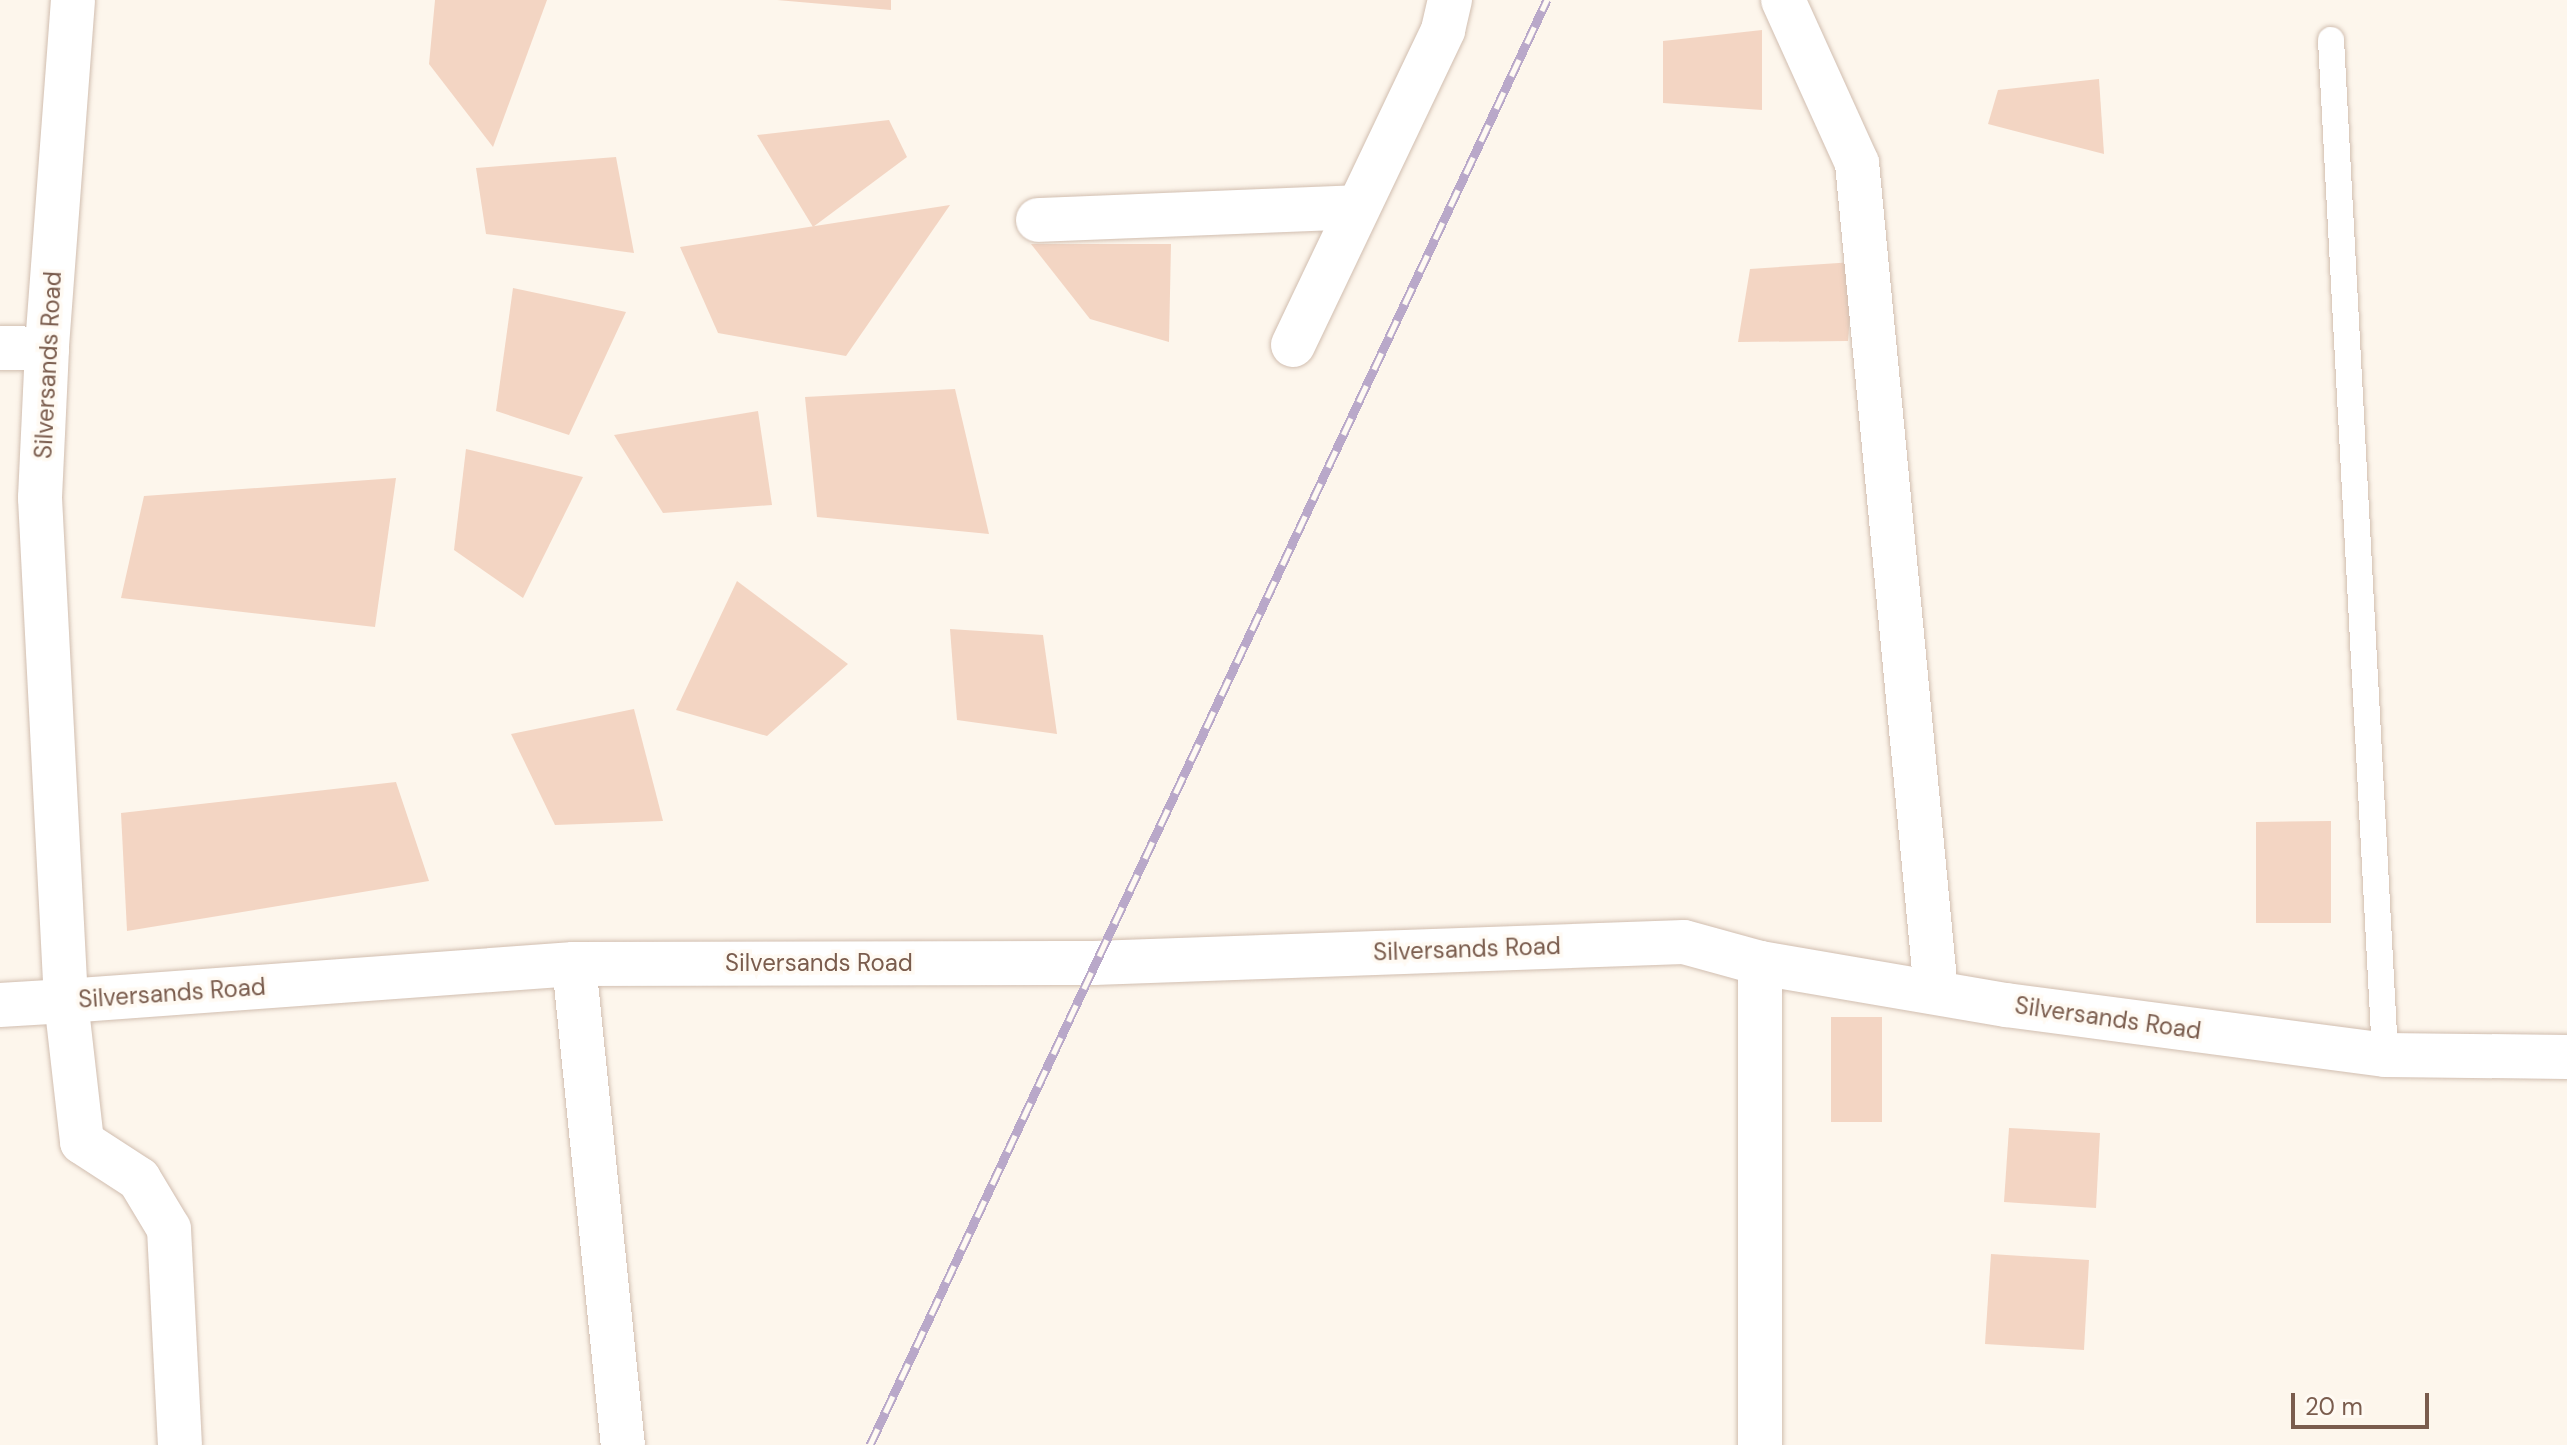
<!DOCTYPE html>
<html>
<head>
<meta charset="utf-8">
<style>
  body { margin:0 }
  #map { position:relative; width:2567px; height:1445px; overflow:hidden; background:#fdf6ec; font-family:"DM Sans",sans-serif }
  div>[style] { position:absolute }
  .building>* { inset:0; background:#f3d5c3 }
  .roads { filter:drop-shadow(0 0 2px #d1beb0) drop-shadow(0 0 2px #d1beb0) }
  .lane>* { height:26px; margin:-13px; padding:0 13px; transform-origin:13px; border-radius:13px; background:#fff }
  .street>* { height:44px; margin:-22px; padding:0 22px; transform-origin:22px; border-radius:22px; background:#fff }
  .rail>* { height:9px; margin-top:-4.5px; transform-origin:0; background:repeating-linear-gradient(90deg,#fffaf3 0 18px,#b9a8c9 0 36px); box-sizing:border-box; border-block:2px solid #b9a8c9 }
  span { translate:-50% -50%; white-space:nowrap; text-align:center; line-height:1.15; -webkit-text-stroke:7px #fffaf3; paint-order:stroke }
  .street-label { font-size:24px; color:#7a5c4d }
  .scale { position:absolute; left:2291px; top:1393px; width:138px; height:36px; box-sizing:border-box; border:4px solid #7a5c4d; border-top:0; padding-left:10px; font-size:24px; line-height:28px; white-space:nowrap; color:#7a5c4d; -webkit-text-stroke:6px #fffaf3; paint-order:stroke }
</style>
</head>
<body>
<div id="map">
  <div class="building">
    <div style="clip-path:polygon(435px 0,547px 0,493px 147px,429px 64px)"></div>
    <div style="clip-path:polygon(777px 0,891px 0,891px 10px)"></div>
    <div style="clip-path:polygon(1762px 30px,1762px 110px,1663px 103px,1663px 41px)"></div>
    <div style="clip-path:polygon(2099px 79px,2104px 154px,1988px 124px,1998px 90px)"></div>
    <div style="clip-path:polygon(889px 120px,907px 157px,813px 227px,757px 135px)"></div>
    <div style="clip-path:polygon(616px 157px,634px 253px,486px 234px,476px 168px)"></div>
    <div style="clip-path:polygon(950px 205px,846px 356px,718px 333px,680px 247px)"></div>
    <div style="clip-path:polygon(1031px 244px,1171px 244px,1169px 342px,1090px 319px)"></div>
    <div style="clip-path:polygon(1854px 262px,1848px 341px,1738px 342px,1750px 269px)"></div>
    <div style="clip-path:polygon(513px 288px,626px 312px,569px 435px,496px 411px)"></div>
    <div style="clip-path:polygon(955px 389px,989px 534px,817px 517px,805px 397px)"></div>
    <div style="clip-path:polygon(758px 411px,772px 505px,663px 513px,614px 435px)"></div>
    <div style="clip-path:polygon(466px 449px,583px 477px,523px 598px,454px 550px)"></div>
    <div style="clip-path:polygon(396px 478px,375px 627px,121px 598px,144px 496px)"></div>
    <div style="clip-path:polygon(737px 581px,848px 664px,767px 736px,676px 710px)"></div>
    <div style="clip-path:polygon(950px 629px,1043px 635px,1057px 734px,957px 720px)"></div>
    <div style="clip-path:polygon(634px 709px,663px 821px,555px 825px,511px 734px)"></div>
    <div style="clip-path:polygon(396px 782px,429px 881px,127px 931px,121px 813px)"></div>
    <div style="clip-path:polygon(2331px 821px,2331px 923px,2256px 923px,2256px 822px)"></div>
    <div style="clip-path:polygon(1831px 1017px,1882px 1017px,1882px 1122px,1831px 1122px)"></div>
    <div style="clip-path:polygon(2009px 1128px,2100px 1133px,2096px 1208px,2004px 1202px)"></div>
    <div style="clip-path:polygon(1991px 1254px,2089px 1260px,2084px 1350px,1985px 1344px)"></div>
  </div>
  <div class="roads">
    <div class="lane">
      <div style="left:2331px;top:40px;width:1016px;rotate:86.95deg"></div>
    </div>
    <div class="street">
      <div style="left:73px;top:0;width:350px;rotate:94.3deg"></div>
      <div style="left:47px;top:349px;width:149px;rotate:92.7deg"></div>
      <div style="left:40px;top:498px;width:504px;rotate:87.04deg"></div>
      <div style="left:66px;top:1001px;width:509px;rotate:-4.17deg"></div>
      <div style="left:574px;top:964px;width:520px;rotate:-0.11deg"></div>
      <div style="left:1094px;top:963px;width:590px;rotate:-2.04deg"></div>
      <div style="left:1684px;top:942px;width:79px;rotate:15.4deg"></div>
      <div style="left:1760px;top:963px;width:250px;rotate:9.7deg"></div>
      <div style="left:2006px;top:1005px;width:382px;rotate:7.5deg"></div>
      <div style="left:2385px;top:1055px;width:182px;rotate:0.6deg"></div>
      <div style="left:1783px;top:0;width:179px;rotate:65.6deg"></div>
      <div style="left:1857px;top:163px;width:832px;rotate:84.55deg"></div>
      <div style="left:1038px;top:220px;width:320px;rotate:-2.3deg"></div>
      <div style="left:1293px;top:345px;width:349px;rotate:-64.5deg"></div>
      <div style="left:1443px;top:30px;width:31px;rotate:-77deg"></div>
      <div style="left:0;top:348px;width:47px;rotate:1.2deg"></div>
      <div style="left:1760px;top:963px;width:482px;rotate:90deg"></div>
      <div style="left:574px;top:964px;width:483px;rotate:84.2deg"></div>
      <div style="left:0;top:1005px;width:66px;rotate:-3.5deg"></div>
      <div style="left:66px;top:1001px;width:142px;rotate:83.5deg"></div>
      <div style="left:82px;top:1142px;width:68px;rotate:33deg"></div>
      <div style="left:139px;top:1179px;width:58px;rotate:59deg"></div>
      <div style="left:169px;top:1229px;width:216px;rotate:87.1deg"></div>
    </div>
  </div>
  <div class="rail">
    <div style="left:870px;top:1445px;width:1596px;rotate:-64.9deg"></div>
  </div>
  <div class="street-label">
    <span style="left:48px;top:365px;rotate:-87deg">Silversands Road</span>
    <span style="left:1467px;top:949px;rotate:-2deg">Silversands Road</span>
    <span style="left:819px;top:963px">Silversands Road</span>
    <span style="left:172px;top:993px;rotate:-4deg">Silversands Road</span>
    <span style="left:2108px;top:1018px;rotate:8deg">Silversands Road</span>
  </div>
  <div class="scale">20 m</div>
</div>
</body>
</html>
